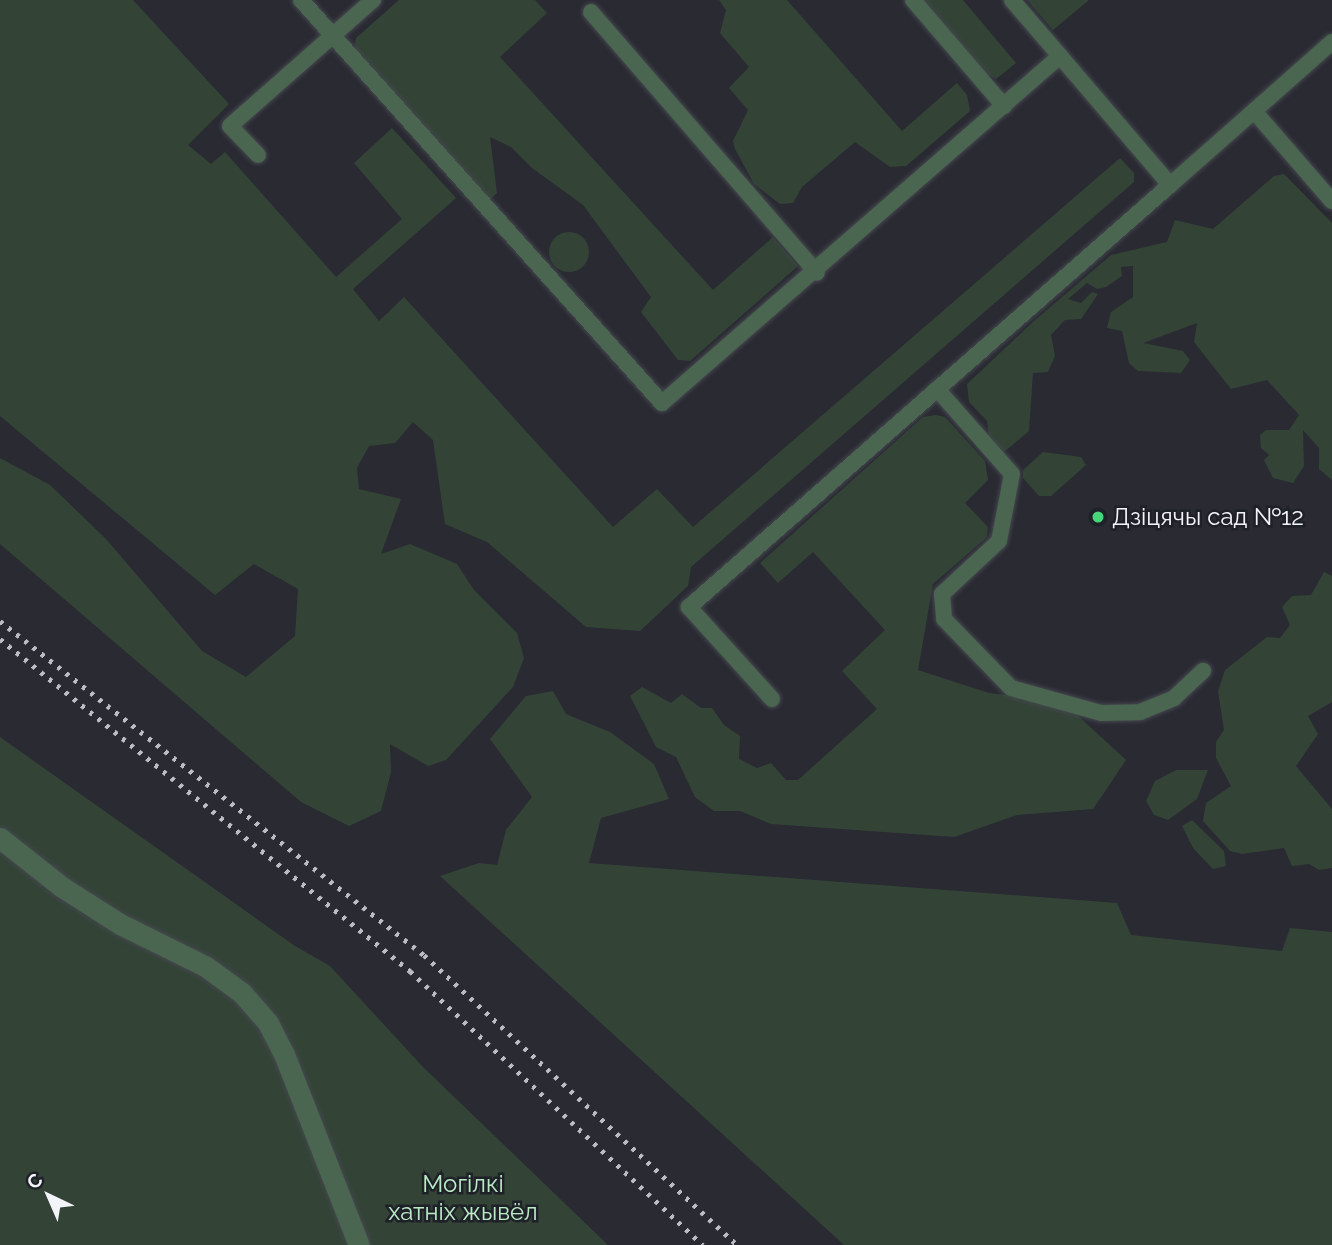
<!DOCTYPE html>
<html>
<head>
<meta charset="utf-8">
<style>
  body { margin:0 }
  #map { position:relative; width:1332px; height:1245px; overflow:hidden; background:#292a32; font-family:Raleway,sans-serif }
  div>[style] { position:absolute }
  .green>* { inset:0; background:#334437 }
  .round { border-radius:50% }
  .roads { filter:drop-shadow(0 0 2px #45464e) drop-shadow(0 0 2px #45464e) }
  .lane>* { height:16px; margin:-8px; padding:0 8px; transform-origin:8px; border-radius:8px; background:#4a6550 }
  .street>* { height:21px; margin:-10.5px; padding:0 10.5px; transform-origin:10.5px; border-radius:10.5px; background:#4a6550 }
  .rail>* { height:5px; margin-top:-2.5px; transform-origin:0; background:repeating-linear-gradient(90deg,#bcbdc4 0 3.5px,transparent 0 10.5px) }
  .dots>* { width:19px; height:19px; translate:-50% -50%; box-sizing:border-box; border:4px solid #1f2128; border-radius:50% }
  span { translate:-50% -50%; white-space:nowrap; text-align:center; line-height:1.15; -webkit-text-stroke:5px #1f2128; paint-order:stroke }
  .poi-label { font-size:24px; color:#f3f4fa }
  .left { translate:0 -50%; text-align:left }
  .park-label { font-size:24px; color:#b9eac4 }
  .north { position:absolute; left:14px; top:1161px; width:70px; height:70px; -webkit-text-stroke:5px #1f2128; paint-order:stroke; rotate:316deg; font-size:19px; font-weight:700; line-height:28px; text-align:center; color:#f3f4fa }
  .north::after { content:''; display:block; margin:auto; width:24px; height:32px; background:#f3f4fa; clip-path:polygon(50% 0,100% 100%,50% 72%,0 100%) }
</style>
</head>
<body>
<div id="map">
  <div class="green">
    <div style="clip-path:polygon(0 0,133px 0,229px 104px,188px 145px,211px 164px,225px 152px,336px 277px,402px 219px,354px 163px,392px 128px,456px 198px,353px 289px,379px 321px,404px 297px,613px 527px,657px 489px,693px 527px,1120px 158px,1134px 173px,1134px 182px,691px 567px,688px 586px,640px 631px,586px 627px,487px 542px,445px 524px,433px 440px,413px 422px,395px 443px,369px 446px,357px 468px,359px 489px,401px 499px,381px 554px,410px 544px,457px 564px,474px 590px,517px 633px,524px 658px,513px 687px,446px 760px,428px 766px,390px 744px,391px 772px,381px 811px,349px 826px,301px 802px,0 544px,0 458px,50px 485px,106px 539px,202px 651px,246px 677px,295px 636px,298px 589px,254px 564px,215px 595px,0 416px)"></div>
    <div style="clip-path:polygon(399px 0,535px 0,547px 13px,500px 57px,713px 290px,773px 237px,798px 266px,690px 361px,678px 360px,641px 312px,651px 297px,583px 205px,532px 168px,511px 147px,490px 137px,497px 193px,488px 201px,354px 47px,356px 38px)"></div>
    <div style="clip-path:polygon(719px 0,787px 0,902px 131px,957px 83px,967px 95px,970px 111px,906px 166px,890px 167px,855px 142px,802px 187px,793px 203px,780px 204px,754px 184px,735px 149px,733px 141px,748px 110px,729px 88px,749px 67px,720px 33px,726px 10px)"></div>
    <div style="clip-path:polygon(923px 0,963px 0,1016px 63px,996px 79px,984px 72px)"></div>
    <div style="clip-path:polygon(1027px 0,1089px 0,1053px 30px)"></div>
    <div style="clip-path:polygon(1284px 174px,1332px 223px,1332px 480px,1319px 469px,1319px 448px,1303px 430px,1304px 466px,1293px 483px,1273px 478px,1264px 460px,1269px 455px,1261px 448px,1260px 435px,1266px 430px,1289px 430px,1299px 415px,1267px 380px,1231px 389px,1194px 342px,1197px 323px,1143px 343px,1183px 351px,1190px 360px,1181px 373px,1138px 371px,1129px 363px,1122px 331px,1107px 328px,1111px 312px,1133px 297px,1133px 266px,1121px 267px,1122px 276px,1106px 287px,1097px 289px,1087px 283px,1068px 299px,1081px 303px,1092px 292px,1098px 294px,1081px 319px,1065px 320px,1051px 335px,1055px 356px,1048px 372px,1033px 373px,1029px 431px,1004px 452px,989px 436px,987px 421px,969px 402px,967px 384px,1034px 321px,1111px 255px,1167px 242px,1175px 220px,1213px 229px,1274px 176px)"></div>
    <div class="round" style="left:549px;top:232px;width:40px;height:40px"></div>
    <div style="clip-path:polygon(936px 415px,945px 417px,985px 461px,988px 480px,965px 503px,988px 527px,987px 537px,933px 584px,918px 670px,989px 693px,1062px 701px,1126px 760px,1093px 809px,1017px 815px,954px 837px,771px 824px,740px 811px,714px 811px,695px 797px,676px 757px,656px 747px,630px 696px,642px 687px,671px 703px,682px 694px,701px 708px,712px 708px,724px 725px,740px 736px,739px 759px,757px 768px,771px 763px,786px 780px,798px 780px,877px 709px,842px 671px,885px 630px,813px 552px,778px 583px,760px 563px,923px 417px)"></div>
    <div style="clip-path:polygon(1043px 452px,1081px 457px,1086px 465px,1051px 496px,1039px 496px,1023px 478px,1023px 470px)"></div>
    <div style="clip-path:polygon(1324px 572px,1332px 576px,1332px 702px,1308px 716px,1318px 734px,1296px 766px,1332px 809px,1332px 868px,1319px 870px,1309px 864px,1292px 866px,1284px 848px,1242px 854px,1230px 851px,1203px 821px,1206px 803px,1231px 786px,1216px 758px,1216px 742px,1224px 730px,1218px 691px,1225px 670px,1267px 637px,1280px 638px,1290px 625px,1282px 607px,1292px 596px,1311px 595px)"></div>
    <div style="clip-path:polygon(553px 691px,566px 714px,610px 732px,654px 764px,669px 799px,601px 818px,589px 863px,1117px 903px,1131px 935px,1282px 951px,1290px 928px,1332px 932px,1332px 1245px,844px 1245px,440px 876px,479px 863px,497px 865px,506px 830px,532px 797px,490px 739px,526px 696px)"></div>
    <div style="clip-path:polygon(0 737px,295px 946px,330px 966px,422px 1066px,608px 1245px,0 1245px)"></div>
    <div style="clip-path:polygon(1176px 770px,1208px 770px,1197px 799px,1168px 820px,1154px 815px,1146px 801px,1155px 781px)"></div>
    <div style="clip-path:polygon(1192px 820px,1224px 851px,1226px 866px,1213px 869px,1193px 848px,1182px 826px)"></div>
  </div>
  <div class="roads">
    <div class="lane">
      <div style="left:301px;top:0;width:541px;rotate:48.15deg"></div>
      <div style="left:662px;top:403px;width:528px;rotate:-41.08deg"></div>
      <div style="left:1060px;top:56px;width:170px;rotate:49.5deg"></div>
      <div style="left:1170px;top:185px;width:112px;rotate:-41.4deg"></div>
      <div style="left:1254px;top:111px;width:119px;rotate:49.1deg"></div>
      <div style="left:913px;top:0;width:140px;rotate:49.4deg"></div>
      <div style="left:1012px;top:0;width:74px;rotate:49.4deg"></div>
      <div style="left:591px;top:12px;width:345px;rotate:49.1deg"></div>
      <div style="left:1254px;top:111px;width:104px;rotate:-41.5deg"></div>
      <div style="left:258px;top:155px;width:40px;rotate:-134deg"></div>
      <div style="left:230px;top:126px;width:191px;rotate:-41.4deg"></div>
      <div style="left:937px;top:389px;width:113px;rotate:48.6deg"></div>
      <div style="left:1012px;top:474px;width:68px;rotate:101deg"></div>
      <div style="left:999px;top:541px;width:78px;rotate:137.1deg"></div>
      <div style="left:942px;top:594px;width:25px;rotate:85deg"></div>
      <div style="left:944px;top:619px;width:96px;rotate:45.8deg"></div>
      <div style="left:1011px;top:688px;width:93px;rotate:15.5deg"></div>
      <div style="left:1101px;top:713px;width:39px;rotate:-1deg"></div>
      <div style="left:1140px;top:712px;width:37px;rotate:-22deg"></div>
      <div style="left:1174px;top:698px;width:40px;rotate:-43deg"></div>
      <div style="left:772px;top:699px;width:124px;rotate:-132.1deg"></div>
      <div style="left:689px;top:607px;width:640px;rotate:-41.26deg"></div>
    </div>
    <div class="street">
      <div style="left:0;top:838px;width:79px;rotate:38.3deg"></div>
      <div style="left:62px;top:887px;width:69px;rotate:32.5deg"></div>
      <div style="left:120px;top:924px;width:95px;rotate:26.3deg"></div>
      <div style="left:205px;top:966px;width:46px;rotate:36.1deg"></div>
      <div style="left:242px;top:993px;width:40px;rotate:49deg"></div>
      <div style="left:268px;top:1023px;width:35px;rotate:63deg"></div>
      <div style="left:284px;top:1054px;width:205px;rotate:68.6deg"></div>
    </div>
  </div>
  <div class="rail">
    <div style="left:0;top:621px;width:540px;rotate:38.23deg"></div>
    <div style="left:424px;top:955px;width:427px;rotate:42.8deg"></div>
    <div style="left:0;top:639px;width:528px;rotate:39deg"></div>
    <div style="left:410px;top:971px;width:401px;rotate:43.1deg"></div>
  </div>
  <div class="dots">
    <div style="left:1098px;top:517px;background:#44d77a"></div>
  </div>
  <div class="poi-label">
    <span class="left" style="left:1112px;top:517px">Дзіцячы сад №12</span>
  </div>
  <div class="park-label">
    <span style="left:463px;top:1198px">Могілкі<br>хатніх жывёл</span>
  </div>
  <div class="north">С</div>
</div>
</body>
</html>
